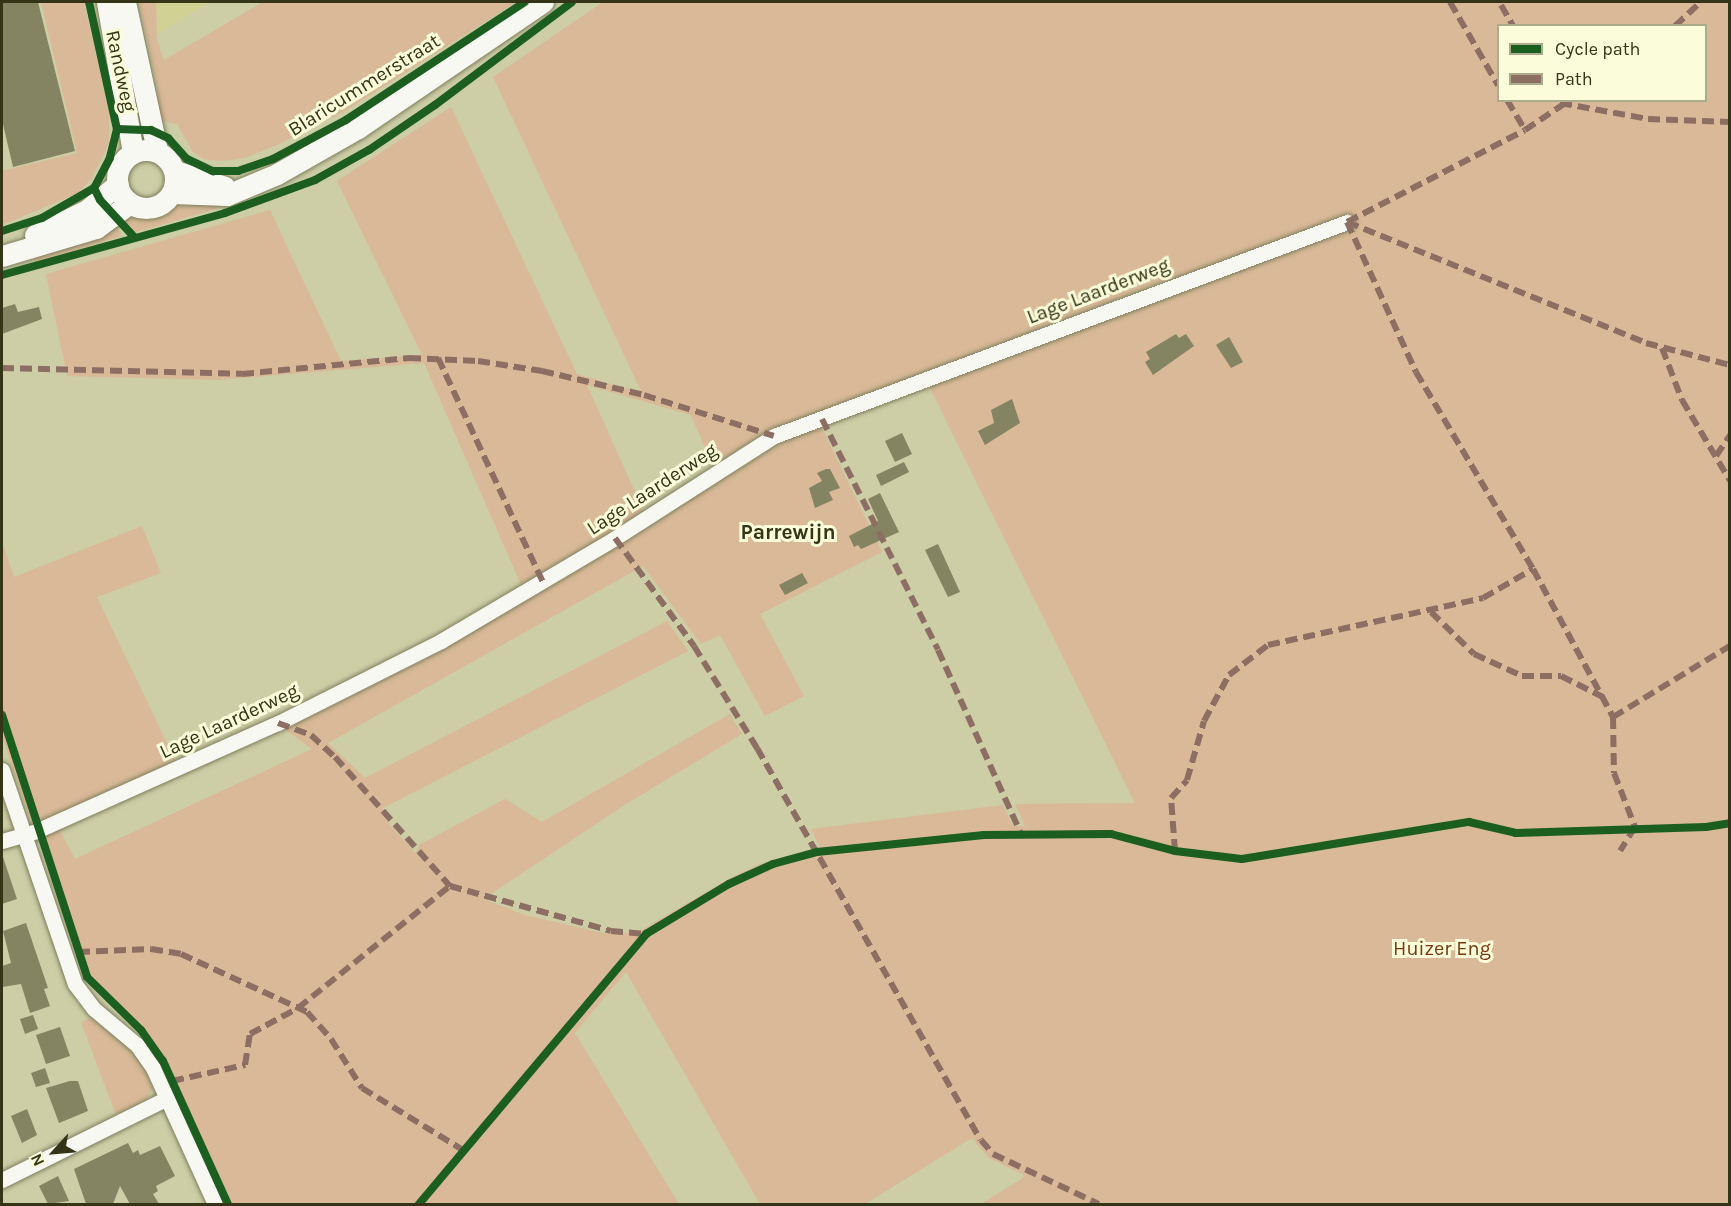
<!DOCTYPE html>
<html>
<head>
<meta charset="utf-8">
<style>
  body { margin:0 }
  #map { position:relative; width:1731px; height:1206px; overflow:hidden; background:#cdcda6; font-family:Karla,sans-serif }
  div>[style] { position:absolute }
  .built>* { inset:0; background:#d1d194 }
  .green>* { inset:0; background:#d9b997 }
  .building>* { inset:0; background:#848463 }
  .roads { filter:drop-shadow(0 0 2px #7f7f5e) drop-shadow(0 0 2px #7f7f5e) }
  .street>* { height:15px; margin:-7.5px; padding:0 7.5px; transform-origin:7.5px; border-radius:7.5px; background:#f8f8f2 }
  .secondary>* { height:21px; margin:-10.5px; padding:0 10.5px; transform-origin:10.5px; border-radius:10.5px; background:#f8f8f2 }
  .secondary>.ring { margin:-10.5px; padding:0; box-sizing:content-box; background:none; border:21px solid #f8f8f2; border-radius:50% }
  .quiet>* { height:6px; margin-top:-3px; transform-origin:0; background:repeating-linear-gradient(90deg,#8d6e63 0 12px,transparent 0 18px) }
  .cycleway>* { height:8px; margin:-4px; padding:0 4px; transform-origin:4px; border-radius:4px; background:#1b5e20 }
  span { translate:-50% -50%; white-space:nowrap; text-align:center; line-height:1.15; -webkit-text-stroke:6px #fbfcd9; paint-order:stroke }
  .street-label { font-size:20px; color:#343417 }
  .park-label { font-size:20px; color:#773810 }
  .neighbourhood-label { font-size:21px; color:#343417; font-weight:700 }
  .frame { position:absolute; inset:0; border:3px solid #343417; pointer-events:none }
  .legend { position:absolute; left:1497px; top:24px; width:210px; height:78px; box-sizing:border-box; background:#fbfcd9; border:2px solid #abac8b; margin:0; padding:8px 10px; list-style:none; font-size:18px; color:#343417 }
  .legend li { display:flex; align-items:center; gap:12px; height:30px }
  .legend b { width:30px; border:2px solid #abac8b }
  .north { position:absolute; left:24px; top:1122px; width:60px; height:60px; -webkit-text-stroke:4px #fbfcd9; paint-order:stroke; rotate:244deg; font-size:16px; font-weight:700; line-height:24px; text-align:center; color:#343417 }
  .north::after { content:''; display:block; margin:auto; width:21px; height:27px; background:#343417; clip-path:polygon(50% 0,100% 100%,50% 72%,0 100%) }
</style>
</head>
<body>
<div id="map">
  <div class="built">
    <div style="clip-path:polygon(156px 2px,209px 2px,158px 34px)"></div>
  </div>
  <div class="green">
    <div style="clip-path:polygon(41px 2px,84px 2px,109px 112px,109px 143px,92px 178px,78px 193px,2px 225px,2px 171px,77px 153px)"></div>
    <div style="clip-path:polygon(139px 2px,156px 2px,157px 40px,164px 60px,263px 2px,516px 2px,347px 110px,279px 144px,245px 158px,221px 161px,204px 159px,193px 152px,177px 124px,159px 120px,157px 84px)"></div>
    <div style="clip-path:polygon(evenodd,603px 2px,1729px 2px,1729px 1204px,981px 1204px,1026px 1176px,989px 1158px,972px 1138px,865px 1204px,760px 1204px,626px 972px,575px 1033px,679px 1204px,232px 1204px,167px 1062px,145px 1031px,91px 980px,42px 837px,59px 829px,75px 859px,312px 749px,285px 729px,531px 598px,662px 518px,779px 438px,821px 426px,882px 552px,760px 614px,804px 696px,765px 716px,720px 635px,701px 644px,643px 566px,328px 743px,365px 778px,667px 621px,688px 651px,383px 808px,390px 825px,416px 854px,419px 845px,505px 799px,542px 822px,730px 714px,742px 734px,626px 804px,483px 899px,525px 915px,603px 933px,636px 933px,732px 877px,760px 864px,820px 847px,811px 829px,1003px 805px,1013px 826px,1025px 826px,1015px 804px,1135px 803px,929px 386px,1170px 294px,1164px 281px,776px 429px,713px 466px,691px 415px,587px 385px,644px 512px,522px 587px,424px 363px,218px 380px,67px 376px,46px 274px,270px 210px,341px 361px,422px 355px,337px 181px,451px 107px,577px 374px,642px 393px,493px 77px,603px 2px,1498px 26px,1706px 26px,1706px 100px,1498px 100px,1498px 26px)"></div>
    <div style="clip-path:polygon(179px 200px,226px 206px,133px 233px,122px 219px,156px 217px)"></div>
    <div style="clip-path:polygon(115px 223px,122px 236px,35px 263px,33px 255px)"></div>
    <div style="clip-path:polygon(142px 526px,161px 573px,97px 597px,176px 762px,32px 825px,2px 736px,2px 541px,14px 577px)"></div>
    <div style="clip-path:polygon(94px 1017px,130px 1046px,144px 1063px,154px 1086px,146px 1100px,116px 1115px,81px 1022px)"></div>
  </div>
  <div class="building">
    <div style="clip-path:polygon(2px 2px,38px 2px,75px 151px,13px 167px,2px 120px)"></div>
    <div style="clip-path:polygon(15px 304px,18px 312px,39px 307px,42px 319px,2px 334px,2px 308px)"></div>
    <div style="clip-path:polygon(1176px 334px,1179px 338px,1186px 334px,1194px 346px,1153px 375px,1145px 362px,1150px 359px,1146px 352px)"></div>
    <div style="clip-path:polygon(1229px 337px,1243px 362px,1231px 368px,1216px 345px)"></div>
    <div style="clip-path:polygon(1012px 399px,1020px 423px,985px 445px,978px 431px,994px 423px,991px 410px)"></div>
    <div style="clip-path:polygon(902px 433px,912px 454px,895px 462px,885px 441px)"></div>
    <div style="clip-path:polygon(904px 462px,909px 472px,881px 486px,876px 475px)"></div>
    <div style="clip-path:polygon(826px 469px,830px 469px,840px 488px,829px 492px,833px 500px,815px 508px,809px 488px,822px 481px,817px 473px)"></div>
    <div style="clip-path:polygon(880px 493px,899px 532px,861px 549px,858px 545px,854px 547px,849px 536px,878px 521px,868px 499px)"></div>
    <div style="clip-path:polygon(938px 544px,960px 592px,948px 597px,925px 550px)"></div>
    <div style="clip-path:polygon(802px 573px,808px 583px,785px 595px,779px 585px)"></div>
    <div style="clip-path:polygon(3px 857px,17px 899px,2px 904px,2px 858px)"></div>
    <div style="clip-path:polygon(26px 923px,48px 988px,44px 989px,50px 1006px,30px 1013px,21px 984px,2px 987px,2px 966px,11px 963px,3px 931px)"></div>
    <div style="clip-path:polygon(33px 1015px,38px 1029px,25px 1034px,20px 1019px)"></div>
    <div style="clip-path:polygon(60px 1027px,70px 1056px,46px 1064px,36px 1035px)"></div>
    <div style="clip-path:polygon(45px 1068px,50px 1083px,36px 1087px,31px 1073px)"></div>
    <div style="clip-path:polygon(70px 1081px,78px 1081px,88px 1111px,59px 1123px,46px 1088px)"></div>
    <div style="clip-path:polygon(27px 1109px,37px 1135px,22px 1143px,11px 1116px)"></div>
    <div style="clip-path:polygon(128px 1143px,133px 1153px,138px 1150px,140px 1155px,160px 1146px,175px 1176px,156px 1186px,158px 1191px,153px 1194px,159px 1204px,130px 1204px,120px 1186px,113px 1204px,86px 1204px,74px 1169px)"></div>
    <div style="clip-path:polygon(58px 1176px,69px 1201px,48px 1204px,39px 1186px)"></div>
  </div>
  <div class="roads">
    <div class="street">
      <div style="left:2px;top:770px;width:226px;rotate:71.2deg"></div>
      <div style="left:75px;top:984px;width:31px;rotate:53deg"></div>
      <div style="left:94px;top:1009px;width:56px;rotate:39.9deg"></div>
      <div style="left:137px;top:1045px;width:28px;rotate:55deg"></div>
      <div style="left:153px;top:1068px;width:149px;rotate:65.5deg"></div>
      <div style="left:2px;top:841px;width:35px;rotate:-16deg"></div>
      <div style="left:36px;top:831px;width:265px;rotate:-24.1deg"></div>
      <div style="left:278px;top:723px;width:182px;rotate:-26.7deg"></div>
      <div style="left:441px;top:641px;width:202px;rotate:-30.6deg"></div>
      <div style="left:615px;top:538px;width:189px;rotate:-32.7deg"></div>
      <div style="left:774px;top:436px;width:612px;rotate:-20.48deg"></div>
      <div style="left:2px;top:1180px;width:184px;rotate:-26.4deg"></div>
    </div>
    <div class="secondary">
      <div style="left:107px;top:2px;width:153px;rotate:80.2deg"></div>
      <div style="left:125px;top:2px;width:151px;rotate:77.8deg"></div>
      <div class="ring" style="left:117px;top:150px;width:37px;height:37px"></div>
      <div style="left:175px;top:171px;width:52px;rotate:17.7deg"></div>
      <div style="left:172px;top:193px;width:55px;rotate:2.1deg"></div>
      <div style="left:227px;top:195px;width:54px;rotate:-22.8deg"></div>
      <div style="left:277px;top:174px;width:93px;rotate:-29.6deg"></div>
      <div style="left:358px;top:128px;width:224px;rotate:-34.3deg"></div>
      <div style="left:35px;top:235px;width:58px;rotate:-25.7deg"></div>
      <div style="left:87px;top:210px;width:40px;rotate:-40deg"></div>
      <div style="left:2px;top:256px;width:98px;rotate:-16.6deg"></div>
      <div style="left:96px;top:228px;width:42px;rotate:-36.3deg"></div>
    </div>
  </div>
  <div class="quiet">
    <div style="left:1450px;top:2px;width:96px;rotate:60deg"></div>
    <div style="left:1501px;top:5px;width:24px;rotate:60deg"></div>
    <div style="left:1675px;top:26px;width:35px;rotate:-43deg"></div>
    <div style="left:1507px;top:100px;width:35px;rotate:59deg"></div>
    <div style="left:1560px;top:103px;width:89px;rotate:10.3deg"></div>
    <div style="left:1648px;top:119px;width:82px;rotate:2.1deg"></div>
    <div style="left:1347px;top:222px;width:165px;rotate:65.3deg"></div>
    <div style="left:1416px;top:372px;width:229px;rotate:59.3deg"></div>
    <div style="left:1533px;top:569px;width:168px;rotate:61.6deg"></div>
    <div style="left:1613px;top:717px;width:56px;rotate:89deg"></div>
    <div style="left:1614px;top:773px;width:58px;rotate:68.7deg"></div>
    <div style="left:1635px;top:827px;width:28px;rotate:122deg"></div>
    <div style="left:1347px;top:222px;width:323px;rotate:22deg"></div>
    <div style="left:1646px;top:343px;width:87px;rotate:14.7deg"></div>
    <div style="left:1347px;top:222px;width:200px;rotate:-27.3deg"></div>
    <div style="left:1525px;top:130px;width:54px;rotate:-33.7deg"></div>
    <div style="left:1662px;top:348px;width:56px;rotate:69deg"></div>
    <div style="left:1682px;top:400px;width:94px;rotate:59.3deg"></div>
    <div style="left:438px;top:358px;width:247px;rotate:64.9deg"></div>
    <div style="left:2px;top:368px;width:240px;rotate:1.4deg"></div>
    <div style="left:242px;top:374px;width:168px;rotate:-5.5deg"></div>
    <div style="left:409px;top:358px;width:69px;rotate:2.5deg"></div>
    <div style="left:478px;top:361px;width:65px;rotate:8.9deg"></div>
    <div style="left:542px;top:371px;width:105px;rotate:13.2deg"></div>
    <div style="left:644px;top:395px;width:136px;rotate:17.5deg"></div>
    <div style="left:822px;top:419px;width:258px;rotate:63.3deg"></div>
    <div style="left:938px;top:650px;width:202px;rotate:65.7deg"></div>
    <div style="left:1716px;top:456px;width:25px;rotate:-56deg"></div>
    <div style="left:615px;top:538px;width:134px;rotate:53.8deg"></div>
    <div style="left:694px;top:646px;width:120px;rotate:58.3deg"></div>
    <div style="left:757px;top:748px;width:451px;rotate:60.3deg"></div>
    <div style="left:981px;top:1140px;width:18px;rotate:49deg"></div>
    <div style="left:993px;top:1154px;width:117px;rotate:25.3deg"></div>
    <div style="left:1431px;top:612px;width:60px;rotate:44.3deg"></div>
    <div style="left:1474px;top:654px;width:53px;rotate:24.6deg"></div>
    <div style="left:1522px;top:676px;width:39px"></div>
    <div style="left:1561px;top:676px;width:47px;rotate:26.6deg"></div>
    <div style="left:1613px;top:717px;width:137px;rotate:-31.3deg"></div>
    <div style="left:278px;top:723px;width:35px;rotate:20deg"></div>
    <div style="left:311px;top:735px;width:33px;rotate:43deg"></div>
    <div style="left:335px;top:757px;width:173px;rotate:48.3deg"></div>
    <div style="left:450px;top:886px;width:167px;rotate:15.6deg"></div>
    <div style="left:611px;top:931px;width:35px;rotate:5deg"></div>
    <div style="left:1175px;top:851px;width:53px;rotate:-94.3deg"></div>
    <div style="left:1171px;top:798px;width:24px;rotate:-48deg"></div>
    <div style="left:1187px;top:780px;width:61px;rotate:-73.9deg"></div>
    <div style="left:1204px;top:721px;width:52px;rotate:-61.5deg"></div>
    <div style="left:1229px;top:675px;width:49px;rotate:-37.6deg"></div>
    <div style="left:1268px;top:645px;width:220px;rotate:-12.3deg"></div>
    <div style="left:1483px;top:598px;width:58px;rotate:-30.1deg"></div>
    <div style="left:78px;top:952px;width:73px;rotate:-2.4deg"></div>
    <div style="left:151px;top:949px;width:30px;rotate:9deg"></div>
    <div style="left:181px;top:954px;width:139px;rotate:24.7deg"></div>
    <div style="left:307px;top:1012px;width:36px;rotate:48deg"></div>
    <div style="left:331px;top:1039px;width:58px;rotate:57.7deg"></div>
    <div style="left:362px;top:1088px;width:122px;rotate:31.6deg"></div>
    <div style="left:172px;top:1081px;width:75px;rotate:-12.4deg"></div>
    <div style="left:245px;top:1065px;width:31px;rotate:-81deg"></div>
    <div style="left:250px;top:1034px;width:55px;rotate:-28.4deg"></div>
    <div style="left:298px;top:1008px;width:195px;rotate:-38.8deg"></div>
  </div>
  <div class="cycleway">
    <div style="left:89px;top:2px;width:130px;rotate:77.6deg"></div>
    <div style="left:117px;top:129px;width:30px;rotate:104deg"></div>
    <div style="left:110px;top:158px;width:34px;rotate:118deg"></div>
    <div style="left:94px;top:188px;width:13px;rotate:63deg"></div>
    <div style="left:100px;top:200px;width:50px;rotate:47.4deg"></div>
    <div style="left:117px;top:129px;width:34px;rotate:2deg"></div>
    <div style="left:151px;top:130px;width:19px;rotate:25deg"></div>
    <div style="left:168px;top:138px;width:28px;rotate:48deg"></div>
    <div style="left:187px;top:159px;width:29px;rotate:25deg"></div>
    <div style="left:213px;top:171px;width:25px"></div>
    <div style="left:238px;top:171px;width:37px;rotate:-19deg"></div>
    <div style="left:273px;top:159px;width:83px;rotate:-28.1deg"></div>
    <div style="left:346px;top:120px;width:214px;rotate:-33.4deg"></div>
    <div style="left:2px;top:231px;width:42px;rotate:-18deg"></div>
    <div style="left:42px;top:218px;width:60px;rotate:-30deg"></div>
    <div style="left:2px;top:275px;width:231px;rotate:-15.5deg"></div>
    <div style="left:225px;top:213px;width:96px;rotate:-20.1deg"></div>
    <div style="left:315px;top:180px;width:62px;rotate:-29.1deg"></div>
    <div style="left:369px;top:150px;width:80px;rotate:-34.3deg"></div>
    <div style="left:435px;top:105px;width:171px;rotate:-36.9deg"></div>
    <div style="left:2px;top:715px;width:275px;rotate:72deg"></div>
    <div style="left:87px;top:977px;width:76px;rotate:44.5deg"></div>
    <div style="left:141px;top:1030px;width:38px;rotate:55deg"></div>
    <div style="left:163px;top:1061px;width:157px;rotate:65.6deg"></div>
    <div style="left:419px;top:1204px;width:353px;rotate:-49.9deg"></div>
    <div style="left:646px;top:934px;width:97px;rotate:-31.1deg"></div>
    <div style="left:729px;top:884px;width:48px;rotate:-24.4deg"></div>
    <div style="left:773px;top:864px;width:46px;rotate:-15.3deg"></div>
    <div style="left:817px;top:852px;width:168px;rotate:-5.8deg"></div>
    <div style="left:984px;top:835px;width:127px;rotate:-0.5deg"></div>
    <div style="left:1111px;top:834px;width:66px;rotate:14.9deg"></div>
    <div style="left:1175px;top:851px;width:67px;rotate:6.8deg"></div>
    <div style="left:1242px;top:859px;width:230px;rotate:-9.3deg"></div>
    <div style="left:1469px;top:822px;width:48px;rotate:13.2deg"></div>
    <div style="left:1516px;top:833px;width:190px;rotate:-1.8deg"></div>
    <div style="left:1706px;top:827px;width:24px;rotate:-9deg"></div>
  </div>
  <div class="street-label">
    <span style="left:121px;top:71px;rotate:78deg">Randweg</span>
    <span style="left:364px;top:85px;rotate:-32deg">Blaricummerstraat</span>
    <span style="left:1098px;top:291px;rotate:-21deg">Lage Laarderweg</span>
    <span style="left:652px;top:489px;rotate:-33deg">Lage Laarderweg</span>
    <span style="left:229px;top:721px;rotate:-25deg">Lage Laarderweg</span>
  </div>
  <div class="park-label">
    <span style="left:1442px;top:948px">Huizer Eng</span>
  </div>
  <div class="neighbourhood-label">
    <span style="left:788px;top:532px">Parrewijn</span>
  </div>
  <div class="frame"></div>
  <ul class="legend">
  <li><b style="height:8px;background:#1b5e20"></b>Cycle path</li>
  <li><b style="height:8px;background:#8d6e63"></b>Path</li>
  </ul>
  <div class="north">N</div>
</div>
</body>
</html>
